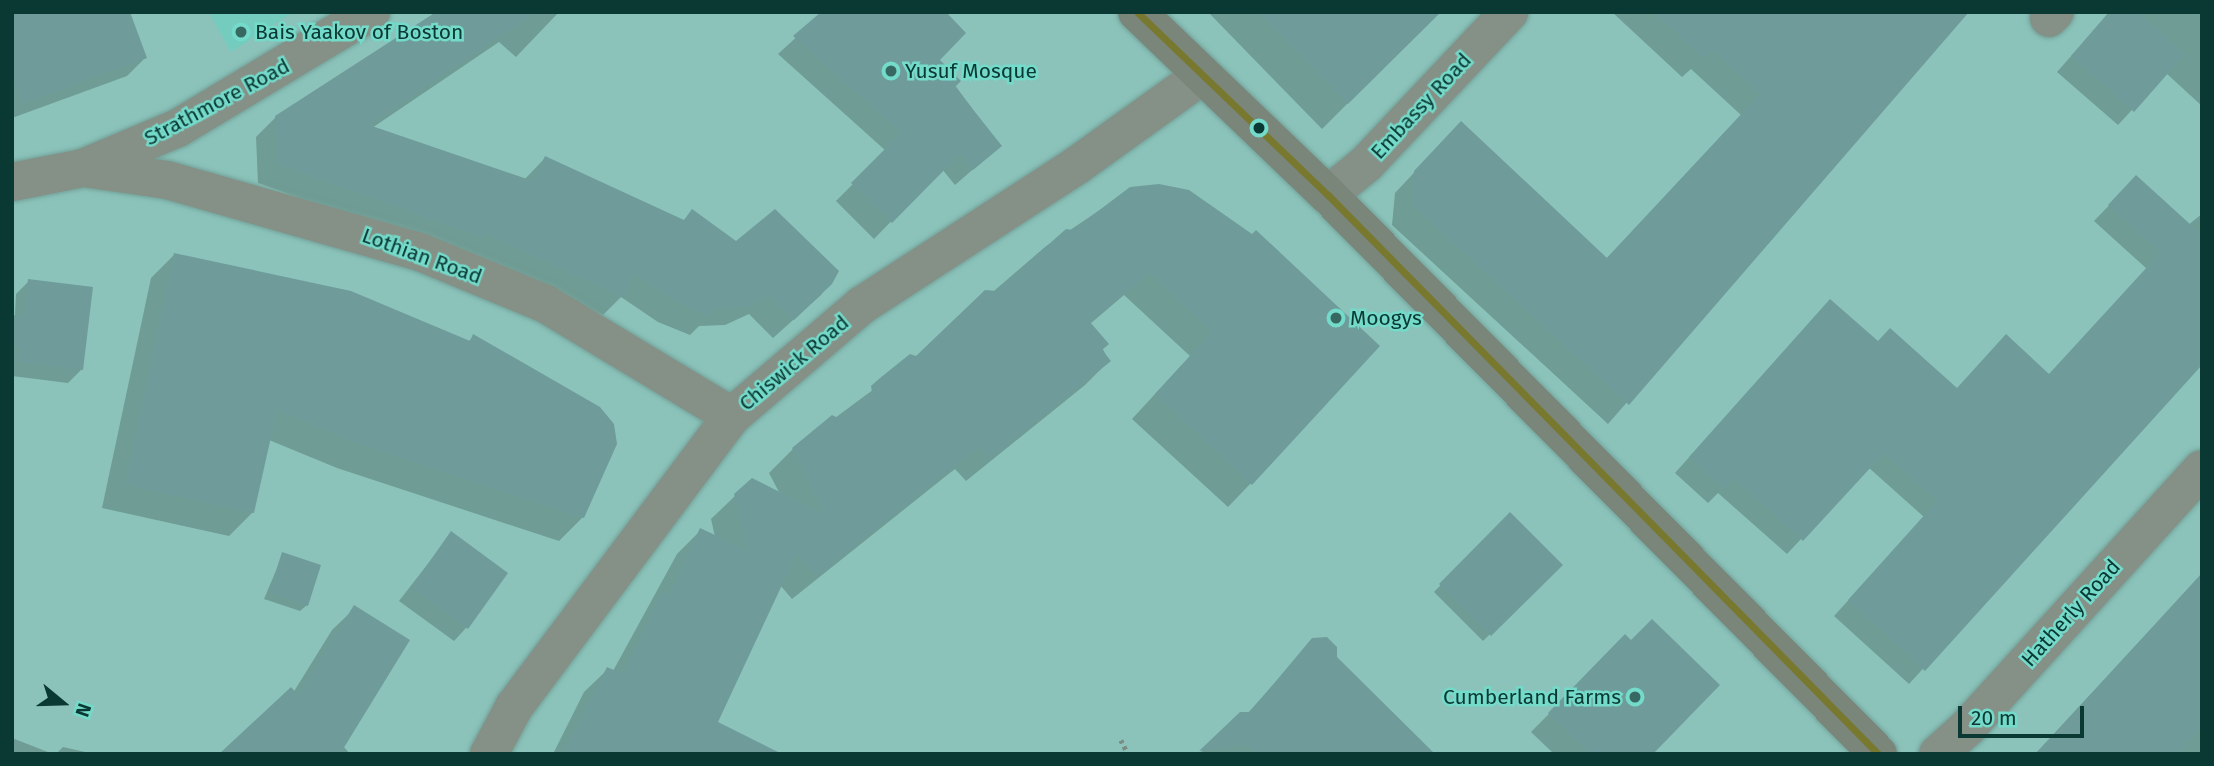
<!DOCTYPE html>
<html>
<head>
<meta charset="utf-8">
<style>
  body { margin:0 }
  #map { position:relative; width:2214px; height:766px; overflow:hidden; background:#8bc3ba; font-family:"Fira Sans",sans-serif }
  div>[style] { position:absolute }
  .built>* { inset:0; background:#73ccbe }
  .shadow>* { inset:0; background:#0003 }
  .building>* { inset:0; background:#6f9c9a }
  .path>* { height:4.5px; margin-top:-2.25px; transform-origin:0; background:repeating-linear-gradient(90deg,#7a8d84 0 3.5px,transparent 0 7px) }
  .roads { filter:drop-shadow(0 0 2px #73a199) drop-shadow(0 0 2px #73a199) }
  .street>* { height:38px; margin:-19px; padding:0 19px; transform-origin:19px; border-radius:19px; background:#859086 }
  .secondary>* { height:38px; margin:-19px; padding:0 19px; transform-origin:19px; border-radius:19px; background:#7a867a }
  .bus-1>* { height:7px; margin:-3.5px; padding:0 3.5px; transform-origin:3.5px; border-radius:3.5px; background:#78782f }
  .dots>* { width:19px; height:19px; translate:-50% -50%; box-sizing:border-box; border:4px solid #74daca; border-radius:50% }
  span { translate:-50% -50%; white-space:nowrap; text-align:center; line-height:1.15; -webkit-text-stroke:5px #74daca; paint-order:stroke }
  .poi-label { font-size:21px; color:#0a3832 }
  .left { translate:0 -50%; text-align:left }
  .right { translate:-100% -50%; text-align:right }
  .street-label { font-size:21px; color:#0a3832 }
  .frame { position:absolute; inset:0; border:14px solid #0a3832; pointer-events:none }
  .north { position:absolute; left:28px; top:668px; width:70px; height:70px; -webkit-text-stroke:5px #74daca; paint-order:stroke; rotate:109deg; font-size:19px; font-weight:700; line-height:28px; text-align:center; color:#0a3832 }
  .north::after { content:''; display:block; margin:auto; width:24px; height:32px; background:#0a3832; clip-path:polygon(50% 0,100% 100%,50% 72%,0 100%) }
  .scale { position:absolute; left:1958px; top:706px; width:126px; height:32px; box-sizing:border-box; border:4px solid #0a3832; border-top:0; padding-left:9px; font-size:21px; line-height:24px; white-space:nowrap; color:#0a3832; -webkit-text-stroke:5px #74daca; paint-order:stroke }
</style>
</head>
<body>
<div id="map">
  <div class="built">
    <div style="clip-path:polygon(209px 12px,293px 12px,231px 52px)"></div>
  </div>
  <div class="shadow">
    <div style="clip-path:polygon(437px 12px,559px 12px,516px 57px,499px 42px,372px 128px,524px 180px,545px 158px,683px 221px,693px 211px,736px 243px,837px 271px,821px 295px,773px 338px,749px 314px,725px 325px,699px 326px,690px 335px,658px 322px,621px 297px,603px 315px,467px 253px,463px 256px,258px 183px,256px 137px,276px 117px)"></div>
    <div style="clip-path:polygon(824px 12px,937px 61px,1000px 146px,955px 185px,942px 169px,874px 239px,836px 201px,886px 151px,778px 54px)"></div>
    <div style="clip-path:polygon(1208px 12px,1439px 12px,1322px 129px)"></div>
    <div style="clip-path:polygon(1612px 12px,1967px 12px,1608px 424px,1392px 225px,1395px 193px,1441px 144px,1606px 259px,1741px 115px,1691px 69px,1682px 77px)"></div>
    <div style="clip-path:polygon(2110px 12px,2202px 12px,2202px 106px,2166px 73px,2118px 125px,2057px 72px)"></div>
    <div style="clip-path:polygon(12px 14px,145px 58px,127px 76px,12px 118px)"></div>
    <div style="clip-path:polygon(1131px 189px,1189px 191px,1251px 483px,1228px 507px,1132px 419px,1190px 356px,1124px 295px,1090px 324px,1109px 361px,1085px 385px,966px 481px,955px 469px,946px 476px,792px 599px,780px 585px,715px 722px,739px 754px,553px 754px,584px 692px,608px 669px,613px 671px,677px 554px,701px 530px,715px 537px,711px 519px,735px 496px,780px 494px,769px 473px,793px 449px,916px 358px,1045px 247px)"></div>
    <div style="clip-path:polygon(2122px 192px,2188px 225px,2202px 214px,2202px 363px,1909px 684px,1834px 616px,1924px 517px,1868px 467px,1787px 554px,1718px 493px,1708px 503px,1675px 473px,1816px 316px,1877px 343px,1956px 390px,2048px 376px,2147px 269px,2094px 221px)"></div>
    <div style="clip-path:polygon(175px 254px,468px 342px,473px 337px,583px 517px,559px 541px,337px 468px,269px 440px,253px 512px,229px 536px,102px 508px,151px 278px)"></div>
    <div style="clip-path:polygon(29px 281px,81px 370px,68px 383px,12px 376px,16px 294px)"></div>
    <div style="clip-path:polygon(1510px 514px,1560px 565px,1483px 641px,1434px 592px)"></div>
    <div style="clip-path:polygon(451px 534px,466px 628px,454px 641px,399px 601px)"></div>
    <div style="clip-path:polygon(283px 554px,307px 605px,300px 611px,264px 599px)"></div>
    <div style="clip-path:polygon(2202px 573px,2202px 754px,2036px 754px)"></div>
    <div style="clip-path:polygon(355px 608px,343px 746px,350px 754px,222px 754px,293px 693px,332px 630px)"></div>
    <div style="clip-path:polygon(1625px 637px,1651px 754px,1554px 754px,1531px 732px)"></div>
    <div style="clip-path:polygon(1313px 640px,1335px 657px,1432px 754px,1199px 754px,1241px 714px,1247px 714px)"></div>
    <div style="clip-path:polygon(12px 738px,53px 754px,12px 754px)"></div>
    <div style="clip-path:polygon(63px 747px,94px 754px,56px 754px)"></div>
  </div>
  <div class="building">
    <div style="clip-path:polygon(12px 12px,130px 12px,147px 58px,22px 104px,12px 76px)"></div>
    <div style="clip-path:polygon(436px 12px,536px 12px,369px 125px,533px 181px,545px 156px,684px 220px,692px 209px,736px 241px,775px 209px,839px 271px,832px 284px,794px 320px,769px 296px,746px 307px,715px 308px,711px 317px,678px 303px,634px 274px,623px 297px,485px 234px,484px 238px,277px 164px,275px 116px)"></div>
    <div style="clip-path:polygon(821px 12px,946px 12px,966px 33px,940px 60px,961px 81px,955px 87px,1002px 146px,973px 170px,960px 154px,892px 223px,851px 183px,901px 133px,793px 36px)"></div>
    <div style="clip-path:polygon(1258px 12px,1441px 12px,1348px 104px)"></div>
    <div style="clip-path:polygon(1654px 12px,1969px 12px,1629px 405px,1412px 205px,1414px 171px,1461px 121px,1607px 258px,1760px 94px,1712px 50px,1704px 59px)"></div>
    <div style="clip-path:polygon(2109px 12px,2138px 12px,2185px 54px,2134px 112px,2071px 56px)"></div>
    <div style="clip-path:polygon(2136px 175px,2202px 235px,2202px 365px,1925px 671px,1848px 600px,1937px 501px,1884px 453px,1803px 541px,1733px 478px,1724px 489px,1689px 457px,1830px 299px,1878px 341px,1890px 328px,1957px 388px,2006px 334px,2049px 374px,2160px 253px,2108px 205px)"></div>
    <div style="clip-path:polygon(1159px 184px,1189px 190px,1252px 234px,1256px 230px,1380px 346px,1252px 485px,1155px 394px,1212px 332px,1149px 273px,1090px 322px,1109px 344px,1102px 350px,1111px 361px,990px 459px,979px 447px,816px 577px,797px 553px,718px 722px,782px 754px,563px 754px,607px 667px,623px 674px,662px 592px,669px 595px,700px 528px,747px 550px,734px 494px,752px 478px,825px 515px,792px 448px,832px 415px,838px 418px,872px 392px,871px 386px,880px 378px,910px 354px,916px 356px,985px 290px,996px 291px,1066px 229px,1073px 230px,1130px 187px)"></div>
    <div style="clip-path:polygon(174px 253px,351px 291px,470px 341px,473px 334px,600px 407px,614px 424px,617px 444px,584px 518px,361px 445px,277px 410px,254px 513px,125px 485px)"></div>
    <div style="clip-path:polygon(28px 279px,93px 287px,83px 370px,18px 362px,20px 348px,12px 347px,12px 315px,24px 316px)"></div>
    <div style="clip-path:polygon(1510px 512px,1563px 565px,1491px 636px,1439px 584px)"></div>
    <div style="clip-path:polygon(451px 531px,508px 573px,468px 629px,411px 588px)"></div>
    <div style="clip-path:polygon(282px 552px,321px 565px,308px 606px,269px 593px)"></div>
    <div style="clip-path:polygon(2202px 574px,2202px 727px,2177px 754px,2035px 754px)"></div>
    <div style="clip-path:polygon(354px 605px,410px 640px,340px 754px,219px 754px,291px 687px,298px 695px)"></div>
    <div style="clip-path:polygon(1652px 619px,1720px 685px,1653px 754px,1590px 754px,1548px 713px,1625px 634px,1631px 640px)"></div>
    <div style="clip-path:polygon(1327px 637px,1337px 647px,1337px 657px,1435px 754px,1256px 754px,1247px 745px,1199px 751px,1240px 712px,1250px 712px,1312px 638px)"></div>
  </div>
  <div class="path">
    <div style="left:1121px;top:740px;width:16px;rotate:63deg"></div>
  </div>
  <div class="roads">
    <div class="street">
      <div style="left:2049px;top:18px;width:8px;rotate:-45deg"></div>
      <div style="left:83px;top:168px;width:85px;rotate:8.1deg"></div>
      <div style="left:167px;top:180px;width:263px;rotate:15.9deg"></div>
      <div style="left:420px;top:252px;width:136px;rotate:22.4deg"></div>
      <div style="left:546px;top:304px;width:217px;rotate:31.1deg"></div>
      <div style="left:12px;top:182px;width:72px;rotate:-11.2deg"></div>
      <div style="left:83px;top:168px;width:103px;rotate:-22.8deg"></div>
      <div style="left:178px;top:128px;width:225px;rotate:-31deg"></div>
      <div style="left:1328px;top:195px;width:49px;rotate:-39.2deg"></div>
      <div style="left:1366px;top:164px;width:209px;rotate:-46.7deg"></div>
      <div style="left:489px;top:754px;width:53px;rotate:-62deg"></div>
      <div style="left:514px;top:707px;width:364px;rotate:-53.2deg"></div>
      <div style="left:732px;top:416px;width:171px;rotate:-40.5deg"></div>
      <div style="left:862px;top:305px;width:255px;rotate:-33deg"></div>
      <div style="left:1076px;top:166px;width:153px;rotate:-35.7deg"></div>
      <div style="left:1938px;top:754px;width:40px;rotate:-42deg"></div>
      <div style="left:1968px;top:727px;width:348px;rotate:-47.8deg"></div>
    </div>
    <div class="secondary">
      <div style="left:1137px;top:12px;width:265px;rotate:43.8deg"></div>
      <div style="left:1328px;top:195px;width:784px;rotate:45.46deg"></div>
    </div>
  </div>
  <div class="bus-1">
    <div style="left:1137px;top:12px;width:265px;rotate:43.8deg"></div>
    <div style="left:1328px;top:195px;width:784px;rotate:45.46deg"></div>
  </div>
  <div class="dots">
    <div style="left:241px;top:32px;background:#376962"></div>
    <div style="left:891px;top:71px;background:#376962"></div>
    <div style="left:1259px;top:128px;background:#0a3832"></div>
    <div style="left:1336px;top:318px;background:#376962"></div>
    <div style="left:1635px;top:697px;background:#376962"></div>
  </div>
  <div class="poi-label">
    <span class="left" style="left:255px;top:32px">Bais Yaakov of Boston</span>
    <span class="left" style="left:905px;top:71px">Yusuf Mosque</span>
    <span class="left" style="left:1350px;top:318px">Moogys</span>
    <span class="right" style="left:1621px;top:697px">Cumberland Farms</span>
  </div>
  <div class="street-label">
    <span style="left:217px;top:102px;rotate:-28deg">Strathmore Road</span>
    <span style="left:1421px;top:106px;rotate:-47deg">Embassy Road</span>
    <span style="left:422px;top:256px;rotate:20deg">Lothian Road</span>
    <span style="left:794px;top:363px;rotate:-40deg">Chiswick Road</span>
    <span style="left:2071px;top:613px;rotate:-48deg">Hatherly Road</span>
  </div>
  <div class="frame"></div>
  <div class="north">N</div>
  <div class="scale">20 m</div>
</div>
</body>
</html>
